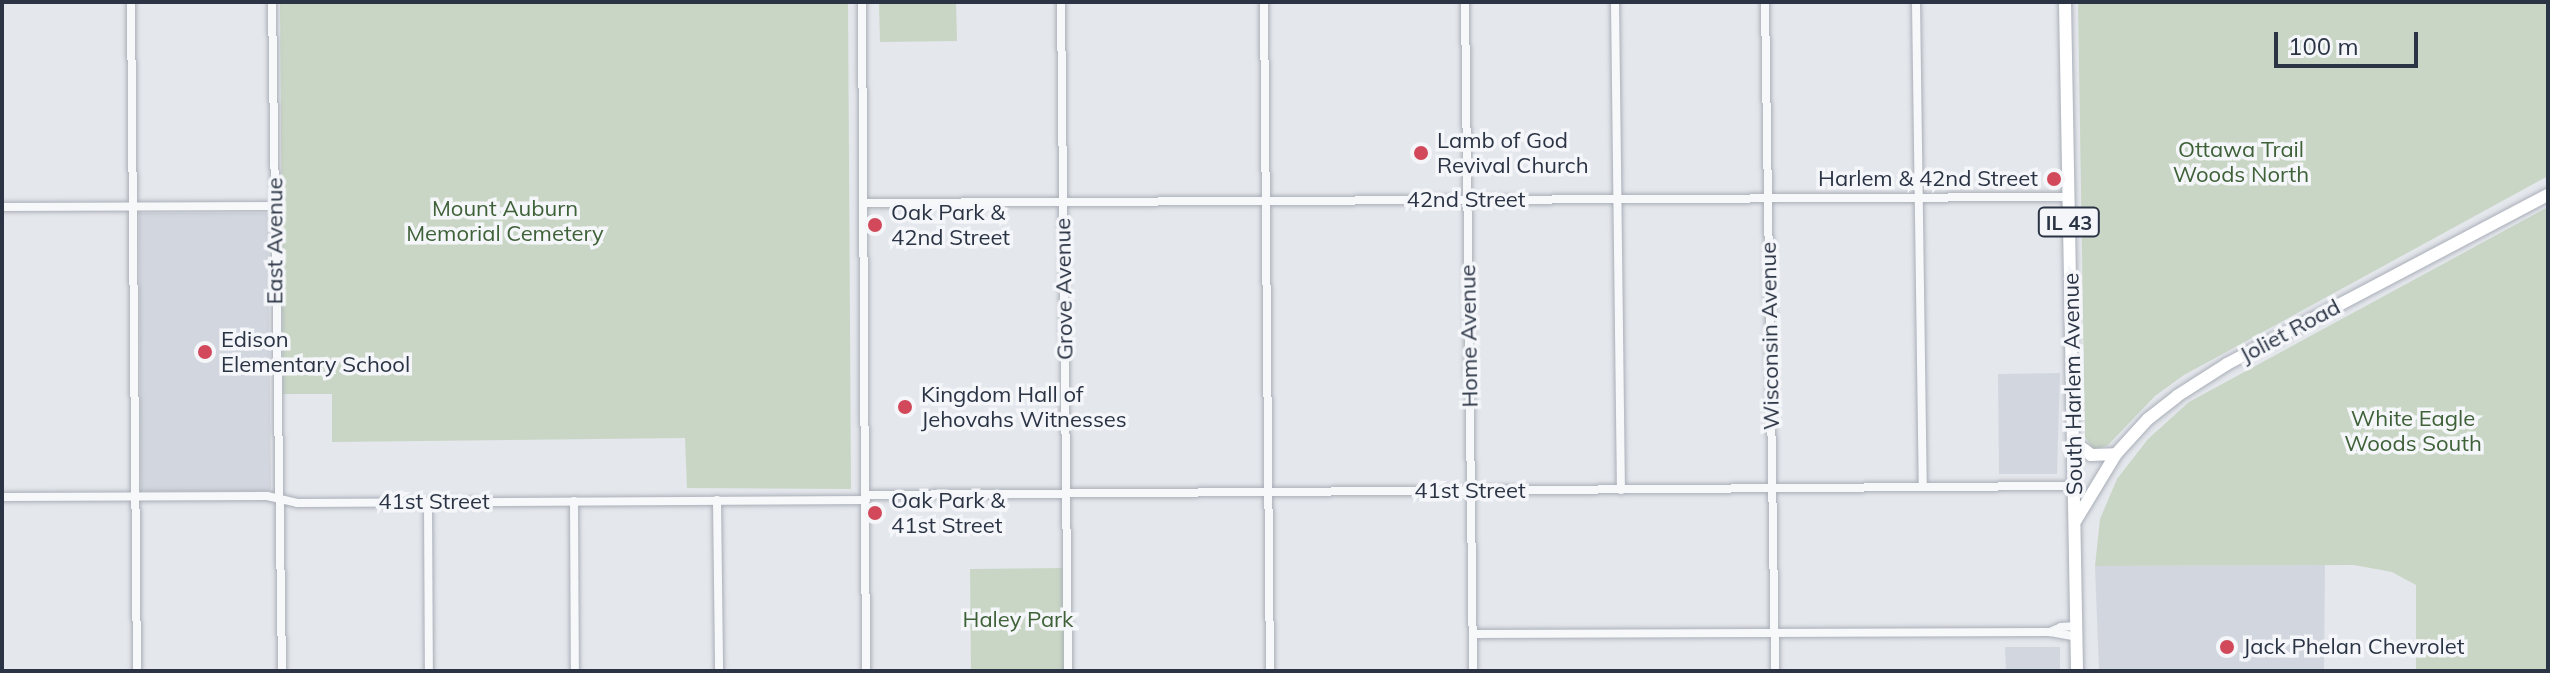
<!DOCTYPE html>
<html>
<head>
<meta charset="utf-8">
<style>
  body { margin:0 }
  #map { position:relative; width:2550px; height:673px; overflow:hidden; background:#e4e7ec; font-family:Mulish,sans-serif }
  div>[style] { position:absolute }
  .built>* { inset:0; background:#d2d6de }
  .green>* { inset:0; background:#c9d6c5 }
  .roads { filter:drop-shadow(0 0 2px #a9aeb7) drop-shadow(0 0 2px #a9aeb7) }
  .minor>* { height:8px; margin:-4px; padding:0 4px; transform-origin:4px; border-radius:4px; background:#f7f8fa }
  .primary>* { height:12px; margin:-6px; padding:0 6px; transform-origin:6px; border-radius:6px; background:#fff }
  .dots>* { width:22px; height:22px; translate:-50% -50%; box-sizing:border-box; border:4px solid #f4f6f9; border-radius:50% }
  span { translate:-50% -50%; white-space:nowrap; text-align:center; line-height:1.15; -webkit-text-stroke:7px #f4f6f9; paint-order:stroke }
  .shield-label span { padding:2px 6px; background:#f4f6f9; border:2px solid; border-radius:6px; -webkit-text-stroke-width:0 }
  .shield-label { font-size:20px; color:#2b3445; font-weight:700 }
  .poi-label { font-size:22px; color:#2b3445 }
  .left { translate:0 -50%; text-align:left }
  .right { translate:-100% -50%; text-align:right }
  .park-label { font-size:22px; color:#3f6138 }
  .street-label { font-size:22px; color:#2b3445 }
  .frame { position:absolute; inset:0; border:4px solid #2b3445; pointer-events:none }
  .scale { position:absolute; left:2274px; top:32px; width:144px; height:36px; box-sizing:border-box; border:4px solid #2b3445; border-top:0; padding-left:10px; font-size:24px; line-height:28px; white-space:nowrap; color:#2b3445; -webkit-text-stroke:6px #f4f6f9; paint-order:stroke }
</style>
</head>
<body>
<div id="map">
  <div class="built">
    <div style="clip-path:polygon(139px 213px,268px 213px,271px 491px,141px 491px)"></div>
    <div style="clip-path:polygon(2060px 373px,2057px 474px,1999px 474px,1998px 374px)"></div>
    <div style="clip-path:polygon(2325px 565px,2324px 671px,2099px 671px,2095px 566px)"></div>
    <div style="clip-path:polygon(2005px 647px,2060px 647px,2060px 671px,2006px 671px)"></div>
  </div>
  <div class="green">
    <div style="clip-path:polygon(280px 2px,848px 2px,851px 489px,687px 488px,685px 438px,332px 442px,332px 394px,283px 394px)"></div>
    <div style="clip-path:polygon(956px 2px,957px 41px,880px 42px,879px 3px)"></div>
    <div style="clip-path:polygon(2078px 2px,2548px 2px,2548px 176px,2184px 375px,2155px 396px,2108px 445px,2094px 450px,2085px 437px)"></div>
    <div style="clip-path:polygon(2548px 207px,2548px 671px,2416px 671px,2416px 585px,2392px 572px,2354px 565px,2095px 566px,2100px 519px,2117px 479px,2148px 439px,2189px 402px)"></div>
    <div style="clip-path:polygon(1066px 568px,1066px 671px,971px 671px,970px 569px)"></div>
  </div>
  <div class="roads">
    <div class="minor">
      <div style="left:131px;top:2px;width:669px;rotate:89.49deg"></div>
      <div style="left:272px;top:2px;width:669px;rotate:89.14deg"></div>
      <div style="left:862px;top:2px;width:669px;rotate:89.66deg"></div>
      <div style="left:1061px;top:2px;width:669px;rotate:89.4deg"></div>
      <div style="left:1264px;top:2px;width:669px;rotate:89.49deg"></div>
      <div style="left:1465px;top:2px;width:669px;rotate:89.31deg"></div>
      <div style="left:1615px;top:2px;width:488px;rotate:89.3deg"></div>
      <div style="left:1765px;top:2px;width:669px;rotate:89.14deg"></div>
      <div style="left:1916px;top:2px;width:485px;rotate:89.2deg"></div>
      <div style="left:863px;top:203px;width:1205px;rotate:-0.29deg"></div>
      <div style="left:2px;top:207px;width:272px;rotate:-0.2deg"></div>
      <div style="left:866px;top:495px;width:1209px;rotate:-0.43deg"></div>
      <div style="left:2px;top:497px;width:265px;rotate:-0.2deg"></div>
      <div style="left:267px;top:496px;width:31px;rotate:13deg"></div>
      <div style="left:297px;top:503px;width:569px;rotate:-0.3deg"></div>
      <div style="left:717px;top:500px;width:171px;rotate:89.3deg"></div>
      <div style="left:574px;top:501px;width:170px;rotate:89.7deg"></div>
      <div style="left:428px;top:502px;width:169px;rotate:89.7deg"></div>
      <div style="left:2050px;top:632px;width:12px;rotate:-24deg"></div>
      <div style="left:2061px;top:627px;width:15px;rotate:-4deg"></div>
      <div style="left:1473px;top:634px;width:577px;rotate:-0.2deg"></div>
      <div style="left:2050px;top:632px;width:27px;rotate:10deg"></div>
    </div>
    <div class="primary">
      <div style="left:2065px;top:2px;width:669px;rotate:88.97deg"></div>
      <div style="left:2074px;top:442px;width:21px;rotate:37deg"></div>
      <div style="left:2091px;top:455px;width:25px;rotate:-2deg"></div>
      <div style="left:2076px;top:520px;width:77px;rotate:-58.8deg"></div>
      <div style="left:2116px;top:454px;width:47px;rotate:-47.6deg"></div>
      <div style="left:2148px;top:419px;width:37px;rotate:-38deg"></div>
      <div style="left:2177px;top:396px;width:59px;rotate:-32.6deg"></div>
      <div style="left:2227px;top:364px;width:363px;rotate:-27.8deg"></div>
    </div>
  </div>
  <div class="dots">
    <div style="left:1421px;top:153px;background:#d1495b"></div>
    <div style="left:2054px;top:179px;background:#d1495b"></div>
    <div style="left:875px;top:225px;background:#d1495b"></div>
    <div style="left:205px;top:352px;background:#d1495b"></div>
    <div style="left:905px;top:407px;background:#d1495b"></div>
    <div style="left:875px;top:513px;background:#d1495b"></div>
    <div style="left:2227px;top:647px;background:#d1495b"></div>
  </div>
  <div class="shield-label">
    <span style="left:2069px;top:222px">IL 43</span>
  </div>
  <div class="poi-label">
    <span class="left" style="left:1437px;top:153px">Lamb of God<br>Revival Church</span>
    <span class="right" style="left:2038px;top:179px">Harlem &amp; 42nd Street</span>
    <span class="left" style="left:891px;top:225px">Oak Park &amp;<br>42nd Street</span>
    <span class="left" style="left:221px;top:352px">Edison<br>Elementary School</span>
    <span class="left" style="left:921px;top:407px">Kingdom Hall of<br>Jehovahs Witnesses</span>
    <span class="left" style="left:891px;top:513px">Oak Park &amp;<br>41st Street</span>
    <span class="left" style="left:2243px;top:647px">Jack Phelan Chevrolet</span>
  </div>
  <div class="park-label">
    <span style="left:2241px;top:162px">Ottawa Trail<br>Woods North</span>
    <span style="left:505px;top:221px">Mount Auburn<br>Memorial Cemetery</span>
    <span style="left:2413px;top:431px">White Eagle<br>Woods South</span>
    <span style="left:1018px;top:620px">Haley Park</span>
  </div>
  <div class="street-label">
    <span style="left:1466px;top:200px">42nd Street</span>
    <span style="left:275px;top:241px;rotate:-90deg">East Avenue</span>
    <span style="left:1064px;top:289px;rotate:-91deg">Grove Avenue</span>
    <span style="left:2290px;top:331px;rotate:-28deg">Joliet Road</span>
    <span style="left:1469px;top:336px;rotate:-91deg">Home Avenue</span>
    <span style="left:1770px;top:336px;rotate:-91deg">Wisconsin Avenue</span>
    <span style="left:2073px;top:384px;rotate:-91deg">South Harlem Avenue</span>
    <span style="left:1470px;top:491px">41st Street</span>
    <span style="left:434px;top:502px">41st Street</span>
  </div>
  <div class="frame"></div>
  <div class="scale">100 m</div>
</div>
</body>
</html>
